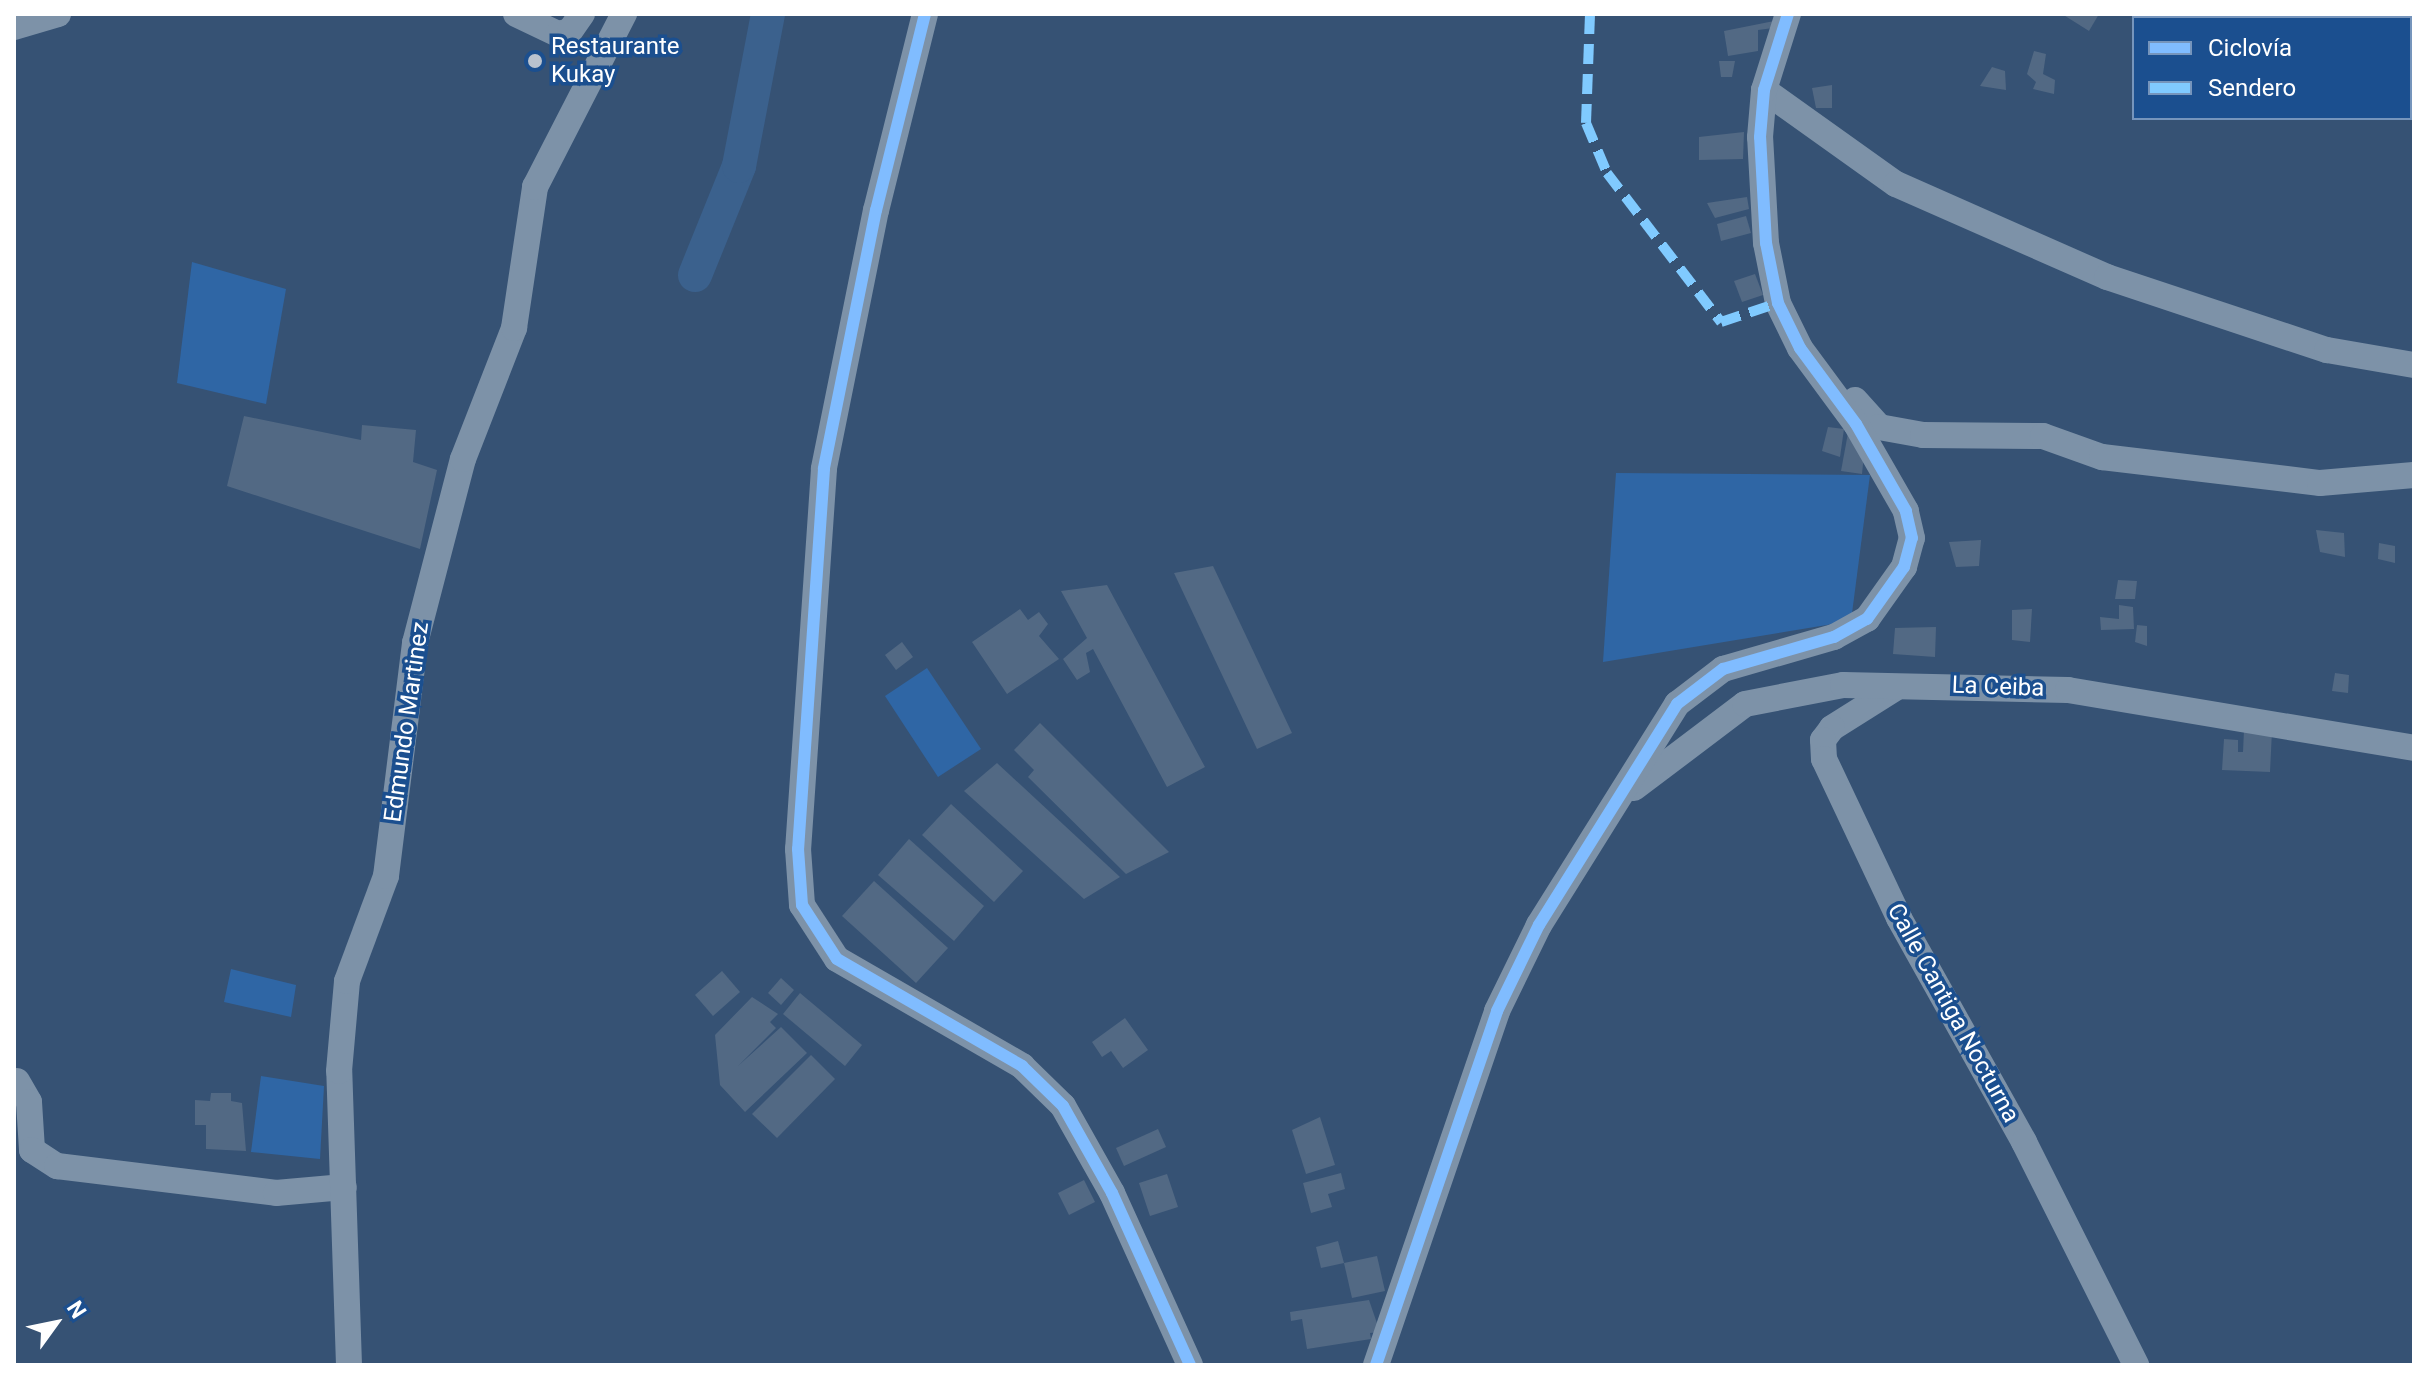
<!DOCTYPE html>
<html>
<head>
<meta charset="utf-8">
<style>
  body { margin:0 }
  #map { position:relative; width:2428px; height:1379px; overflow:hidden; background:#365274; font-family:Roboto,sans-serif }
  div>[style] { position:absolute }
  .green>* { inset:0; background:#2f66a5 }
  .river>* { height:34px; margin:-17px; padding:0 17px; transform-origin:17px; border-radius:17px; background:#3b618d }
  .building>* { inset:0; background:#526984 }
  .minor>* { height:26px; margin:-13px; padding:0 13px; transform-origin:13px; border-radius:13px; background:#7d92a8 }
  .quiet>* { height:10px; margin-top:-5px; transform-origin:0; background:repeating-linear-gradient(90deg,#80caff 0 20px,transparent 0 30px) }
  .cycleway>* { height:12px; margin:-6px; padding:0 6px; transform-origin:6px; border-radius:6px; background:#80bcff }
  .dots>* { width:22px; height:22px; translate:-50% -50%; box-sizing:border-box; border:4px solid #1b4f8f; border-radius:50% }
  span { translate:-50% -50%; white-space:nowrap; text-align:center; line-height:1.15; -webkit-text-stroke:7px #1b4f8f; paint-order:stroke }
  .poi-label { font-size:24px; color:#fff }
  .left { translate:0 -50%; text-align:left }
  .street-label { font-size:24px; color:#fff }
  .frame { position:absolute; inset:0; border:16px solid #fff; pointer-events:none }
  .legend { position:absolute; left:2132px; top:16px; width:280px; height:104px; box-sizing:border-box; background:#1b4f8f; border:2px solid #7695bc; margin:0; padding:10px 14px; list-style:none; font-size:24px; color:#fff }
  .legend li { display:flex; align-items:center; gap:16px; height:40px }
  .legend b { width:40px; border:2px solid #7695bc }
  .north { position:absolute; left:16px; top:1283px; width:80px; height:80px; -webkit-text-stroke:6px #1b4f8f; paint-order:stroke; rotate:57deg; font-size:22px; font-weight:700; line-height:32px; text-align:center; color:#fff }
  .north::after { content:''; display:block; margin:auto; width:28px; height:36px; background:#fff; clip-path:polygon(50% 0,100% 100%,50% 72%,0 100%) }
</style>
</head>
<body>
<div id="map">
  <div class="green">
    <div style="clip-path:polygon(192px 262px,286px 289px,266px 404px,177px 383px)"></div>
    <div style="clip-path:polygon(1616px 473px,1870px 475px,1851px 621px,1603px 662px)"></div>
    <div style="clip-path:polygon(927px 668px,981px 749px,938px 777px,885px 696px)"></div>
    <div style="clip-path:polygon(231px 969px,296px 985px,291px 1017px,224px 1002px)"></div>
    <div style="clip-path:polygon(261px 1076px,324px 1086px,320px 1159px,251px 1152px)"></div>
  </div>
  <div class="river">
    <div style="left:695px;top:275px;width:118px;rotate:-68deg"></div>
    <div style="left:739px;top:166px;width:155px;rotate:-79.2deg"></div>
  </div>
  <div class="building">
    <div style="clip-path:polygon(2062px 14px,2099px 14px,2089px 31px)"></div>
    <div style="clip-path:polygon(1774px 21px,1773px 28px,1758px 30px,1758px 51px,1728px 56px,1724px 31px)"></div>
    <div style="clip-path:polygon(2034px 51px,2046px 54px,2043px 74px,2055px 80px,2054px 94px,2033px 89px,2036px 82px,2027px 74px)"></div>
    <div style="clip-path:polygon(1719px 61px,1735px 61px,1732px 77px,1721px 77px)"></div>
    <div style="clip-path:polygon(1992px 67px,2005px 71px,2006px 90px,1980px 86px)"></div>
    <div style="clip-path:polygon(1832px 85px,1832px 108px,1816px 108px,1812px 88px)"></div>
    <div style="clip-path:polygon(1744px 132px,1743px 159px,1699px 160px,1699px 137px)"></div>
    <div style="clip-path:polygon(1747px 197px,1749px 209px,1715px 218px,1707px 203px)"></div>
    <div style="clip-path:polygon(1746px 216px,1751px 233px,1721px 241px,1717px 224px)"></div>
    <div style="clip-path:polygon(1755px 274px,1763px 295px,1742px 302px,1734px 281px)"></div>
    <div style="clip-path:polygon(244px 416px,361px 440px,362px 425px,416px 430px,413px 462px,437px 470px,420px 549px,227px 486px)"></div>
    <div style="clip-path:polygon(1828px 427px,1844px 429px,1840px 457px,1822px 451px)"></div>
    <div style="clip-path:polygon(1848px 433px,1864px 454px,1862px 474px,1841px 471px)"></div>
    <div style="clip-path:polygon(2316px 530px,2344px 533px,2345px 557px,2320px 552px)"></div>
    <div style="clip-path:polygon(1981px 540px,1979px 566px,1956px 567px,1949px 542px)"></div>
    <div style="clip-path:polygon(2379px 543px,2395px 546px,2395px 563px,2378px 559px)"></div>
    <div style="clip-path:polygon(1213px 566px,1292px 733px,1257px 749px,1174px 573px)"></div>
    <div style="clip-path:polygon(2118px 580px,2137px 581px,2135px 599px,2115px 599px)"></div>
    <div style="clip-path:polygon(1107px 585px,1205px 767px,1167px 787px,1093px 649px,1086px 653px,1090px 672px,1077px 680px,1063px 659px,1087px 638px,1061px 591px)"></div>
    <div style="clip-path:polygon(2119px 605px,2133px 607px,2134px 629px,2101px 630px,2100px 617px,2119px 619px)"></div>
    <div style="clip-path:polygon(1020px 609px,1028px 620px,1039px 612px,1048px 624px,1039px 636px,1059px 659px,1007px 694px,972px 642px)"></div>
    <div style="clip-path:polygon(2032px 609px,2030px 642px,2012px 640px,2012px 610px)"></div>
    <div style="clip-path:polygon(2137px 625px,2147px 626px,2147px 646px,2135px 642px)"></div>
    <div style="clip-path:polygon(1936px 627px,1935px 657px,1893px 654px,1895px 628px)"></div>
    <div style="clip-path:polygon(902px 642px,913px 657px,896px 670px,885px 655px)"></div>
    <div style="clip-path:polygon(2335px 673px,2349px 675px,2348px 693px,2332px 691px)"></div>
    <div style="clip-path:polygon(1040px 723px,1169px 852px,1126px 874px,1028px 777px,1034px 770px,1014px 750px)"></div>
    <div style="clip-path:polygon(2244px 730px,2272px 731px,2270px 772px,2222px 770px,2224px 739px,2238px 740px,2238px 752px,2243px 752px)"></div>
    <div style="clip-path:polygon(997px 763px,1120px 877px,1084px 899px,964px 791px)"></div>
    <div style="clip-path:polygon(951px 804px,1023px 871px,994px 902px,922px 835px)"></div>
    <div style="clip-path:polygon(909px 839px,984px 906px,954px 941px,878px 875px)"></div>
    <div style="clip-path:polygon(874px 881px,948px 948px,916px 983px,842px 916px)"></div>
    <div style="clip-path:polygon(722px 971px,740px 992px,713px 1016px,695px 995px)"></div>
    <div style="clip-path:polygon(781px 978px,794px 990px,781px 1005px,768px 993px)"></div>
    <div style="clip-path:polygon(800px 993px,862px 1045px,845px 1066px,783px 1014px)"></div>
    <div style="clip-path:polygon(752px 997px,778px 1014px,770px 1022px,776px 1028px,738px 1066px,781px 1027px,807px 1053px,745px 1112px,720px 1085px,715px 1035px)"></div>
    <div style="clip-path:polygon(1125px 1018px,1148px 1050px,1123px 1068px,1111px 1051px,1102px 1057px,1092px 1042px)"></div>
    <div style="clip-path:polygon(811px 1055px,835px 1079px,777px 1138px,752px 1114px)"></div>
    <div style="clip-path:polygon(211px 1093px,231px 1093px,231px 1101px,242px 1103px,246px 1151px,206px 1149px,206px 1125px,195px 1125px,195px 1100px,210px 1101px)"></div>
    <div style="clip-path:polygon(1320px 1117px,1335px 1165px,1306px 1174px,1292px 1130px)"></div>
    <div style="clip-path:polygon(1158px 1129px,1166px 1147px,1124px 1166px,1116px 1148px)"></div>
    <div style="clip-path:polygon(1341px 1173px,1345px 1189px,1328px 1194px,1332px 1207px,1311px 1213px,1303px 1183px)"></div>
    <div style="clip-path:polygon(1167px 1174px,1178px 1207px,1150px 1216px,1139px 1183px)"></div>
    <div style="clip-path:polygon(1084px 1180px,1095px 1202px,1069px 1215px,1058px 1193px)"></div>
    <div style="clip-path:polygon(1338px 1241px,1344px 1263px,1321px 1268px,1316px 1247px)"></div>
    <div style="clip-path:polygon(1377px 1256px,1385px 1291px,1352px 1298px,1344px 1263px)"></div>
    <div style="clip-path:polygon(1369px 1300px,1380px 1332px,1370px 1333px,1371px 1339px,1307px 1349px,1302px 1319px,1291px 1321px,1290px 1312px)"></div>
  </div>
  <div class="minor">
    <div style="left:516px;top:14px;width:47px;rotate:25.5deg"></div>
    <div style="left:558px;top:34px;width:12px;rotate:-14deg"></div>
    <div style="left:570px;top:31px;width:21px;rotate:-55deg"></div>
    <div style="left:925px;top:14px;width:202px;rotate:104deg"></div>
    <div style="left:876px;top:210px;width:264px;rotate:101.4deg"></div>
    <div style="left:824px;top:469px;width:381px;rotate:93.9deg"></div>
    <div style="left:798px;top:849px;width:56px;rotate:85.9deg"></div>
    <div style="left:802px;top:905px;width:64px;rotate:57.1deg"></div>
    <div style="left:837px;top:959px;width:214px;rotate:30deg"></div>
    <div style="left:1022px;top:1066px;width:57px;rotate:44.3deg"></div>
    <div style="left:1063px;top:1106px;width:100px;rotate:60.6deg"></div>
    <div style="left:1112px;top:1193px;width:189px;rotate:65.6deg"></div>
    <div style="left:2310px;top:14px;width:9px;rotate:27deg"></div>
    <div style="left:2384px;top:18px;width:4px;rotate:-76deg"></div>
    <div style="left:14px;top:27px;width:46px;rotate:-16.5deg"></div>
    <div style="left:1764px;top:90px;width:162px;rotate:35.5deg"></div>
    <div style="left:1896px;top:184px;width:231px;rotate:23.8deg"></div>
    <div style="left:2107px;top:277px;width:232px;rotate:18.4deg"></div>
    <div style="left:2327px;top:350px;width:88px;rotate:9.8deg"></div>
    <div style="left:1855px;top:400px;width:36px;rotate:48deg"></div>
    <div style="left:1879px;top:427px;width:45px;rotate:10.3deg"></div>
    <div style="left:1923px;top:435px;width:120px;rotate:0.5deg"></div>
    <div style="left:2043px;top:436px;width:63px;rotate:19.6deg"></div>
    <div style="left:2102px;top:457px;width:220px;rotate:6.8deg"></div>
    <div style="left:2320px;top:483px;width:94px;rotate:-4.9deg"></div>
    <div style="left:1897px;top:687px;width:77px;rotate:147.8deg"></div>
    <div style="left:1832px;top:728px;width:15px;rotate:127deg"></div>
    <div style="left:1823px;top:740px;width:19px;rotate:87deg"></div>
    <div style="left:1824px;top:759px;width:176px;rotate:64.7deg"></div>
    <div style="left:1899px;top:918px;width:257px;rotate:60.8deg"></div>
    <div style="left:2024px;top:1142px;width:250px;rotate:63.3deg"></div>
    <div style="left:1634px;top:788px;width:139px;rotate:-37.1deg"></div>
    <div style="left:1745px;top:704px;width:100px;rotate:-11deg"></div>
    <div style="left:1843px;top:685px;width:225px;rotate:1.3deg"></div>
    <div style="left:2068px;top:690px;width:351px;rotate:9.5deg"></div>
    <div style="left:17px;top:1081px;width:24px;rotate:60deg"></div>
    <div style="left:29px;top:1102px;width:48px;rotate:86.4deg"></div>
    <div style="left:32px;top:1150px;width:30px;rotate:33deg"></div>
    <div style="left:57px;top:1166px;width:221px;rotate:7deg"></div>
    <div style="left:276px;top:1193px;width:68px;rotate:-5deg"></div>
    <div style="left:349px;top:1365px;width:294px;rotate:-91.9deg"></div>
    <div style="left:339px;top:1071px;width:90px;rotate:-84.9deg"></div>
    <div style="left:347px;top:981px;width:112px;rotate:-69.6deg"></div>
    <div style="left:386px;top:876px;width:235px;rotate:-82.9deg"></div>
    <div style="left:415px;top:643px;width:190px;rotate:-75.4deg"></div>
    <div style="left:463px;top:459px;width:141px;rotate:-68.7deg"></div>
    <div style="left:514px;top:328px;width:143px;rotate:-81.5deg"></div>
    <div style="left:535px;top:187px;width:195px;rotate:-62.8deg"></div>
    <div style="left:1376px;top:1365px;width:374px;rotate:-71.1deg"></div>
    <div style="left:1497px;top:1011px;width:96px;rotate:-64deg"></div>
    <div style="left:1539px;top:925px;width:261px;rotate:-58deg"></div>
    <div style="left:1677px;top:704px;width:58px;rotate:-37.3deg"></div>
    <div style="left:1723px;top:669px;width:116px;rotate:-16.1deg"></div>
    <div style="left:1834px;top:637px;width:38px;rotate:-29deg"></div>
    <div style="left:1867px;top:619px;width:64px;rotate:-54.6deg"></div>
    <div style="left:1904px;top:567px;width:30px;rotate:-75deg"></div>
    <div style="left:1912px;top:538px;width:28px;rotate:-103deg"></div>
    <div style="left:1906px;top:511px;width:100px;rotate:-119.9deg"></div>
    <div style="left:1856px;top:424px;width:94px;rotate:-126.4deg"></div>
    <div style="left:1800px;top:348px;width:50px;rotate:-116.1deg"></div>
    <div style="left:1778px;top:303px;width:61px;rotate:-101.3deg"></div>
    <div style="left:1766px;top:243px;width:106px;rotate:-93.2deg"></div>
    <div style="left:1760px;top:137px;width:47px;rotate:-85.1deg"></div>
    <div style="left:1764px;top:90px;width:80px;rotate:-72.5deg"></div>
  </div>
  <div class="quiet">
    <div style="left:1590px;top:14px;width:109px;rotate:92.1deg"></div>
    <div style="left:1586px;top:123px;width:54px;rotate:67.2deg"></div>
    <div style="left:1607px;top:173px;width:188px;rotate:52.6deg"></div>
    <div style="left:1721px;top:322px;width:60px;rotate:-18.4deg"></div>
  </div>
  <div class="cycleway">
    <div style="left:925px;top:14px;width:202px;rotate:104deg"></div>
    <div style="left:876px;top:210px;width:264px;rotate:101.4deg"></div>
    <div style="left:824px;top:469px;width:381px;rotate:93.9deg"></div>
    <div style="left:798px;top:849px;width:56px;rotate:85.9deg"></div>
    <div style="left:802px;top:905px;width:64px;rotate:57.1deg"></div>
    <div style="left:837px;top:959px;width:214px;rotate:30deg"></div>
    <div style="left:1022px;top:1066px;width:57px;rotate:44.3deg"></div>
    <div style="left:1063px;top:1106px;width:100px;rotate:60.6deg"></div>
    <div style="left:1112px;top:1193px;width:189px;rotate:65.6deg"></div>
    <div style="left:1376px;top:1365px;width:374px;rotate:-71.1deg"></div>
    <div style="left:1497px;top:1011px;width:96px;rotate:-64deg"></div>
    <div style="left:1539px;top:925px;width:261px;rotate:-58deg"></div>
    <div style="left:1677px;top:704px;width:58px;rotate:-37.3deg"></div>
    <div style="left:1723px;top:669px;width:116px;rotate:-16.1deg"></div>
    <div style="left:1834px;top:637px;width:38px;rotate:-29deg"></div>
    <div style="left:1867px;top:619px;width:64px;rotate:-54.6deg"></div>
    <div style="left:1904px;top:567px;width:30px;rotate:-75deg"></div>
    <div style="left:1912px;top:538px;width:28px;rotate:-103deg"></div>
    <div style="left:1906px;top:511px;width:100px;rotate:-119.9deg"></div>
    <div style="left:1856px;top:424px;width:94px;rotate:-126.4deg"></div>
    <div style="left:1800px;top:348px;width:50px;rotate:-116.1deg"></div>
    <div style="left:1778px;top:303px;width:61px;rotate:-101.3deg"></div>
    <div style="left:1766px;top:243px;width:106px;rotate:-93.2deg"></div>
    <div style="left:1760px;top:137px;width:47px;rotate:-85.1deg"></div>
    <div style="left:1764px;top:90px;width:80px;rotate:-72.5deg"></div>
  </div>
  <div class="dots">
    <div style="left:535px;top:61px;background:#b9c2ce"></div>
  </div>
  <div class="poi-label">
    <span class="left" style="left:551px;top:61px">Restaurante<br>Kukay</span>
  </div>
  <div class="street-label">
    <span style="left:1998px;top:687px;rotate:2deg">La Ceiba</span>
    <span style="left:407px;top:722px;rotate:-82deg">Edmundo Martinez</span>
    <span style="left:1953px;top:1013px;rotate:61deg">Calle Cantiga Nocturna</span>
  </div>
  <div class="frame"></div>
  <ul class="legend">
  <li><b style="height:10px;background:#80bcff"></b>Ciclovía</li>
  <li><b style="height:10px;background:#80caff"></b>Sendero</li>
  </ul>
  <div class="north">N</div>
</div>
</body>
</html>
